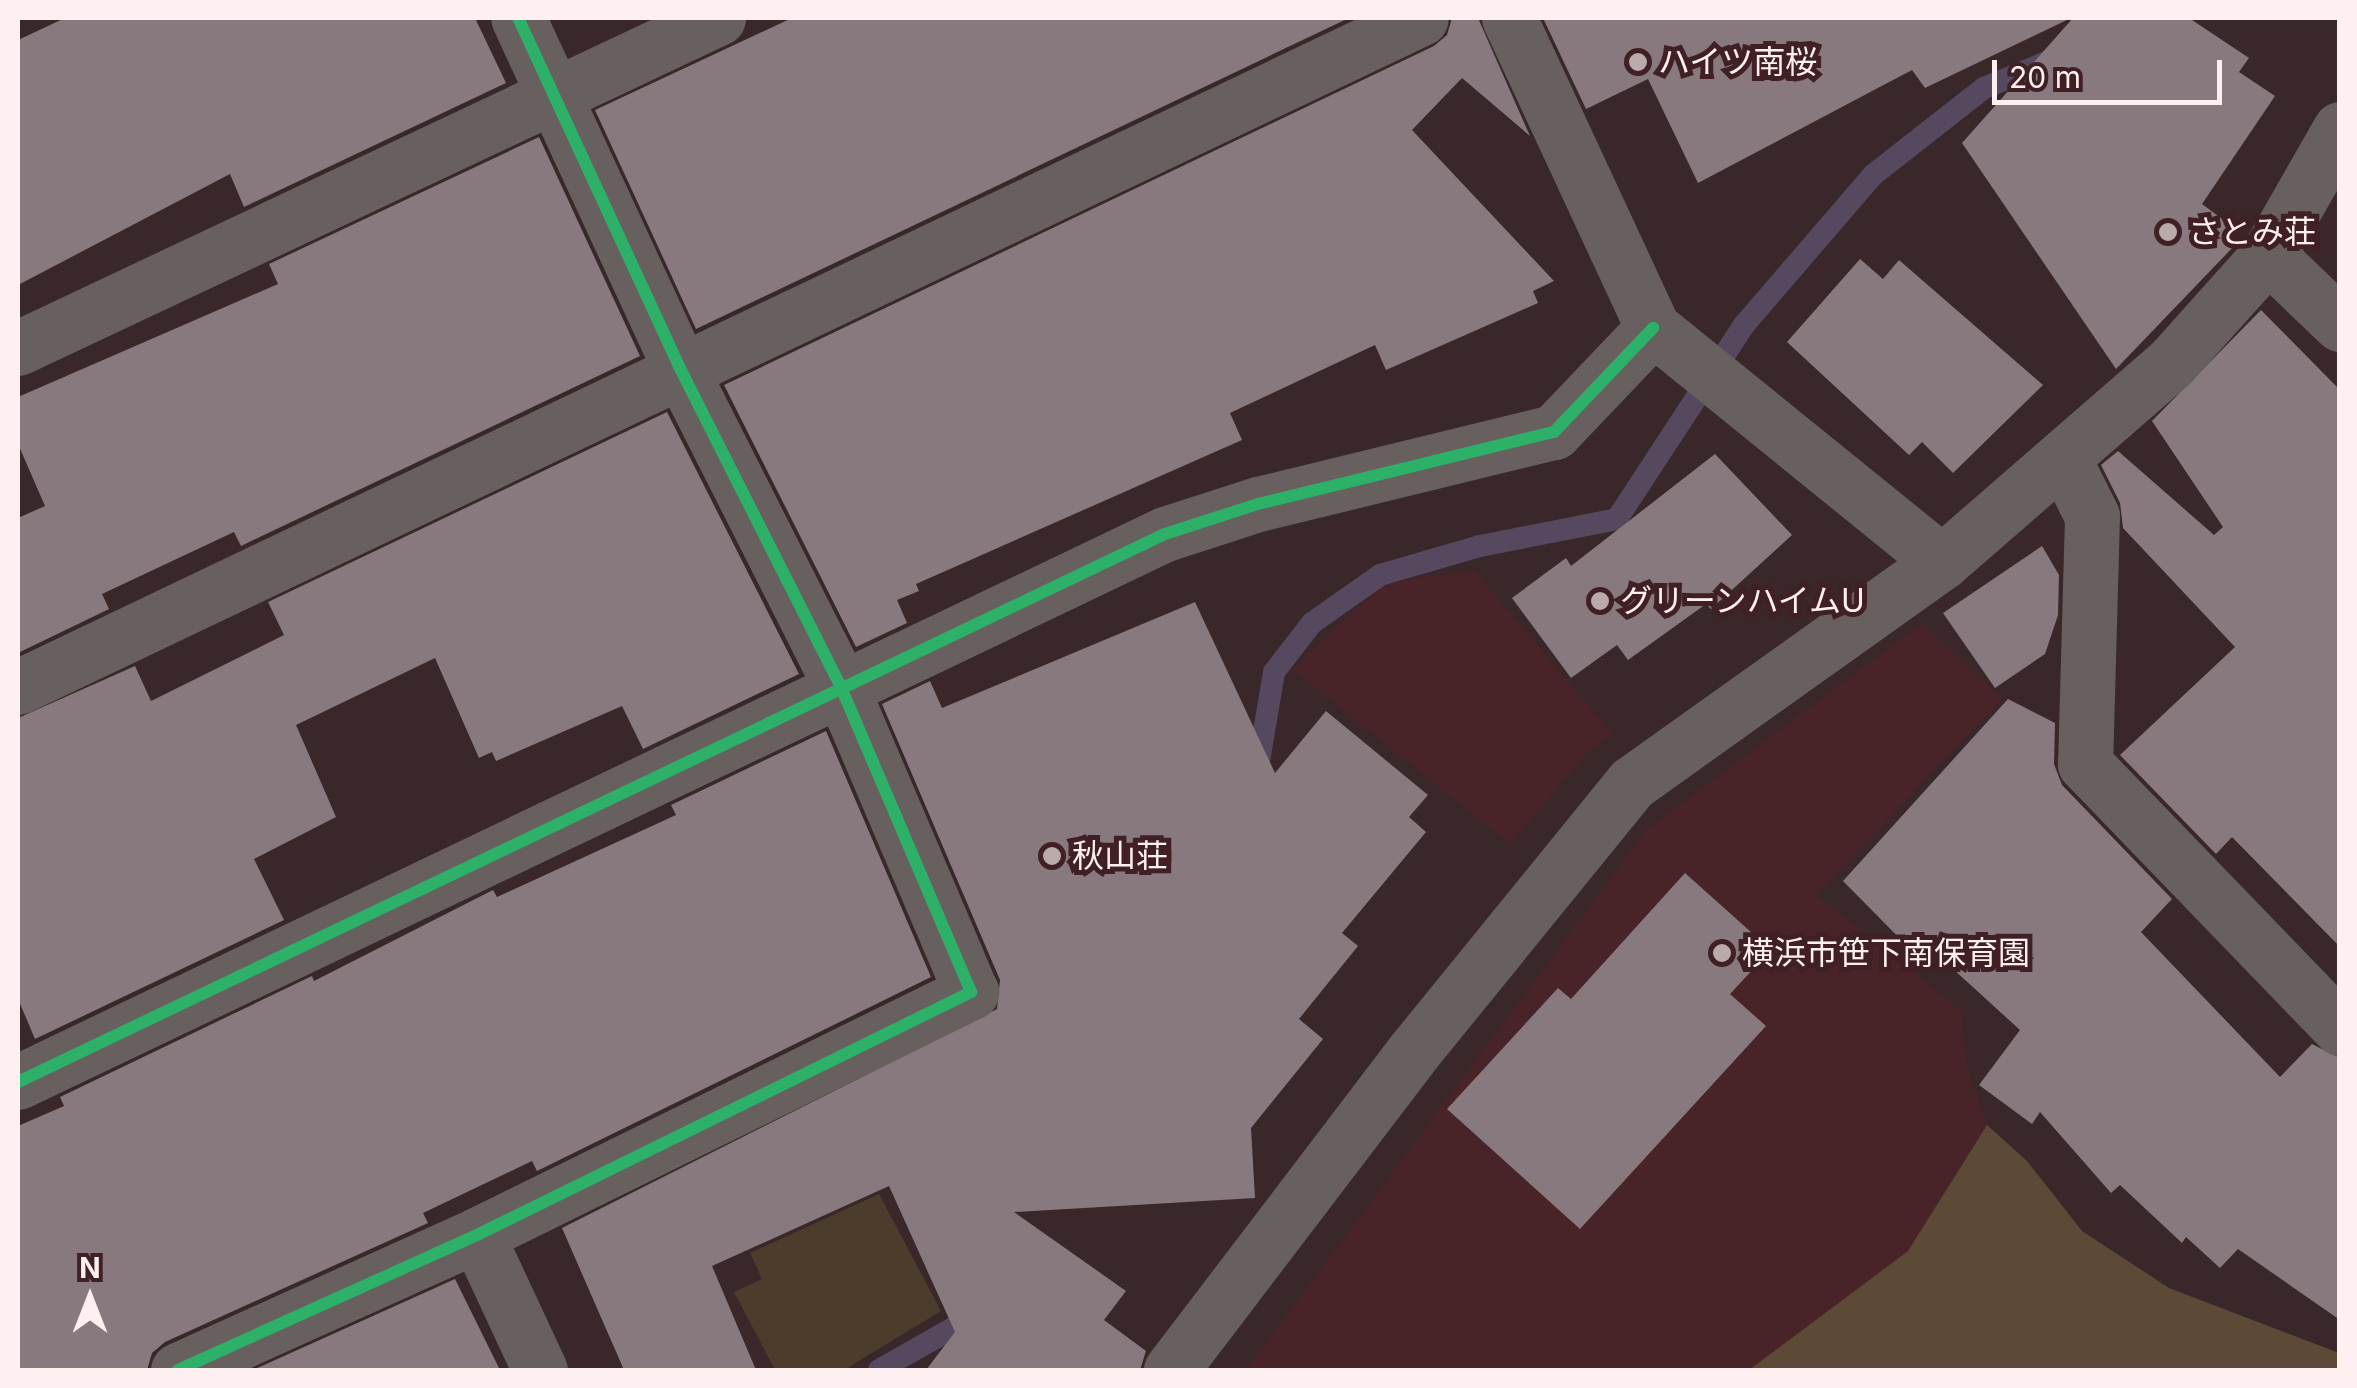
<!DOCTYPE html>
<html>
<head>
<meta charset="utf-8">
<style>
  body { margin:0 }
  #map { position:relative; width:2357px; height:1388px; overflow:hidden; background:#39272a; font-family:Inter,"Noto Sans JP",sans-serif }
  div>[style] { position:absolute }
  .built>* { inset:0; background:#482428 }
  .green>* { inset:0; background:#4b3c2b }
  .forest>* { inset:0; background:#5c4a37 }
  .stream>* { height:22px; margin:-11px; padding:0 11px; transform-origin:11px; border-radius:11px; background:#56485f }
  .building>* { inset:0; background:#88797f }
  .street>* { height:55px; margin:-27.5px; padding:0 27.5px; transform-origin:27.5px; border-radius:27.5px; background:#67605f }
  .cycleway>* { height:12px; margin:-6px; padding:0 6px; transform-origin:6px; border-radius:6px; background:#2db169 }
  .dots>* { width:28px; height:28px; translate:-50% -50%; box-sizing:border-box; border:5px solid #402024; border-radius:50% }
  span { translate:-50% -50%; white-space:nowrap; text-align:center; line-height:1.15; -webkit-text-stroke:10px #402024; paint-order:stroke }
  .poi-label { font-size:32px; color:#fef0f1 }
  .left { translate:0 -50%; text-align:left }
  .frame { position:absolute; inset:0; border:20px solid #fef0f1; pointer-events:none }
  .north { position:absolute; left:40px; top:1248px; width:100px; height:100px; -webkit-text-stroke:8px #402024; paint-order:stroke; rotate:0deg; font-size:28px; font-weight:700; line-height:40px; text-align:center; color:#fef0f1 }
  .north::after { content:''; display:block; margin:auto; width:35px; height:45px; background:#fef0f1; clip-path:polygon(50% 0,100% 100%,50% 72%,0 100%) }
  .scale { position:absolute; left:1992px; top:60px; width:230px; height:45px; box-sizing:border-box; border:5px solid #fef0f1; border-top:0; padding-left:12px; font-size:30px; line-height:35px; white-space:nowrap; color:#fef0f1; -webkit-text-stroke:8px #402024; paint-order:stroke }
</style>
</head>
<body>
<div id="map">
  <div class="built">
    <div style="clip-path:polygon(1474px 570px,1613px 735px,1588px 752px,1510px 844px,1292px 669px,1384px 583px)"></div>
    <div style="clip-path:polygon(1922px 623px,2002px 699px,1816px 895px,1962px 1011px,1966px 1062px,1987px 1125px,1908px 1251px,1749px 1370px,1246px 1370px,1647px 829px)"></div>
  </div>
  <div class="green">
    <div style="clip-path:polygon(879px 1194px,941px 1311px,844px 1370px,775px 1370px,734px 1292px,762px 1279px,750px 1253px)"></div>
  </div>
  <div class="forest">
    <div style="clip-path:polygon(1987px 1125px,2027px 1161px,2082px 1231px,2169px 1288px,2339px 1353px,2339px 1370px,1749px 1370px,1908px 1251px)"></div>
  </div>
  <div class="stream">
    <div style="left:1257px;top:773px;width:102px;rotate:-80.4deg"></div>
    <div style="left:1274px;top:672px;width:62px;rotate:-52.2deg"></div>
    <div style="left:1312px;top:623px;width:83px;rotate:-35.2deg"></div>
    <div style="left:1380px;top:575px;width:104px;rotate:-16.2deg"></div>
    <div style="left:1480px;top:546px;width:140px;rotate:-11.1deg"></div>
    <div style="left:1617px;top:519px;width:232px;rotate:-56.8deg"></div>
    <div style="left:1744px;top:325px;width:198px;rotate:-49.3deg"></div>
    <div style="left:1873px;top:175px;width:141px;rotate:-38.1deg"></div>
    <div style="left:1984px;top:88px;width:76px;rotate:-22.5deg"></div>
    <div style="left:879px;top:1370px;width:87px;rotate:-29.5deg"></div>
    <div style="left:955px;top:1327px;width:28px;rotate:-51deg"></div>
  </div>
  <div class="building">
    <div style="clip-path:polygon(65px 18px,475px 18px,506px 83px,244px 207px,230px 174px,18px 285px,18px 40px)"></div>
    <div style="clip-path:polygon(792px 18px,1349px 18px,696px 329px,595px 110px)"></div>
    <div style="clip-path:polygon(1452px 18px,1478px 18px,1530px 136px,1462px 78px,1412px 130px,1554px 281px,1533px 291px,1538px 303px,1386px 370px,1375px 345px,1230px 413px,1242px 440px,916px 584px,919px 591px,897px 600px,907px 623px,856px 647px,724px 385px,1434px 46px,1447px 35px)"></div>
    <div style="clip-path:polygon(1543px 18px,2071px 18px,1925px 88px,1912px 70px,1698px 183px,1648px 79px,1586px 109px)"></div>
    <div style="clip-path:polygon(2073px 18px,2189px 18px,2249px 58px,2239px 72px,2275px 96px,2202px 204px,2237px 230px,2229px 241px,2235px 245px,2116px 369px,1962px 143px)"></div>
    <div style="clip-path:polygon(539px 137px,640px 356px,241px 546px,234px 532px,102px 594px,109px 609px,18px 653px,18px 518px,45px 506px,18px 444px,18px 397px,278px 284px,269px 264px)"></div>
    <div style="clip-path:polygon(1860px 259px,1883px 279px,1899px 260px,2043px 385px,1953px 473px,1922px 442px,1909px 455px,1787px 342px)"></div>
    <div style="clip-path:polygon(2261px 310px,2340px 390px,2340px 947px,2232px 837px,2216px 854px,2120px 755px,2235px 647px,2123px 528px,2120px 503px,2101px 465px,2118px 451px,2214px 535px,2223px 527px,2152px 421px)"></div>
    <div style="clip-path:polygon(667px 412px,799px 674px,643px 749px,622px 706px,496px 761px,492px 752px,479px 758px,435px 658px,296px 725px,336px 817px,254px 859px,284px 920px,35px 1039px,18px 999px,18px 718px,135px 666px,151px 701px,284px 635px,268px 602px)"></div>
    <div style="clip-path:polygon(1715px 454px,1792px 535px,1711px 609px,1706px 604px,1628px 660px,1617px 645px,1571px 678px,1512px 598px,1566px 558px,1571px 566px)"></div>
    <div style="clip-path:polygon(2042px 546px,2059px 575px,2058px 615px,2045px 654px,1995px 688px,1943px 613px)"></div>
    <div style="clip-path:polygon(1195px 602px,1275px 773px,1326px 711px,1428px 795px,1409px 817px,1426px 832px,1342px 933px,1358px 946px,1299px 1019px,1323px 1039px,1251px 1128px,1255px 1198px,1014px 1212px,1126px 1291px,1104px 1320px,1146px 1351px,1140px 1370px,926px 1370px,955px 1332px,889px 1186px,712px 1266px,756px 1370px,624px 1370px,562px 1228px,997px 1009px,1000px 980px,882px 704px,930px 681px,942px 708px)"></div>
    <div style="clip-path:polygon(2008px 699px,2055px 723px,2054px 764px,2062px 785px,2172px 899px,2141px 932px,2280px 1077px,2312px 1044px,2340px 1058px,2340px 1320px,2238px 1249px,2220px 1268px,2186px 1237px,2182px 1243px,2120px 1185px,2111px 1193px,2040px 1112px,2032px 1124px,1979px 1085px,2020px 1030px,1930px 948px,1921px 960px,1843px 881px)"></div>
    <div style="clip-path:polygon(826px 731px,931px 977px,537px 1171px,532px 1161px,423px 1213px,428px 1223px,165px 1342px,152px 1353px,147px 1370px,18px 1370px,18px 1126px,64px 1106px,60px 1097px,312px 976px,314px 981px,493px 890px,497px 897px,676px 815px,671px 805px)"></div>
    <div style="clip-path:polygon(1685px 873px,1771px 950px,1730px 994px,1766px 1026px,1580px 1229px,1447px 1109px,1558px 988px,1571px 999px)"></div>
    <div style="clip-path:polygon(455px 1279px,500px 1370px,253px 1370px)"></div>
  </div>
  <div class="street">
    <div style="left:1509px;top:18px;width:342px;rotate:65.1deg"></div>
    <div style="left:1653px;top:328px;width:372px;rotate:39deg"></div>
    <div style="left:2268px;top:255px;width:100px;rotate:43.8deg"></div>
    <div style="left:18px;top:348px;width:774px;rotate:-25.24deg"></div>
    <div style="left:2065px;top:462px;width:60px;rotate:63.4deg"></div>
    <div style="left:2092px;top:516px;width:248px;rotate:91.6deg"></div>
    <div style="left:2085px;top:764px;width:367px;rotate:46deg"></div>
    <div style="left:18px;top:687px;width:1554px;rotate:-25.49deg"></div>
    <div style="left:18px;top:1082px;width:1271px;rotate:-25.54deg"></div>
    <div style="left:1165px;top:534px;width:98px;rotate:-17.9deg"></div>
    <div style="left:1258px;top:504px;width:305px;rotate:-13.7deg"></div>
    <div style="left:1554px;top:432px;width:144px;rotate:-46.4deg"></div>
    <div style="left:477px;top:1235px;width:149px;rotate:65deg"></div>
    <div style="left:178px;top:1370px;width:328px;rotate:-24.3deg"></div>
    <div style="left:477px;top:1235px;width:551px;rotate:-26.19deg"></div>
    <div style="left:971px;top:992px;width:332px;rotate:-113.1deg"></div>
    <div style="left:841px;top:687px;width:360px;rotate:-116.8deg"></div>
    <div style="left:679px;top:366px;width:383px;rotate:-114.8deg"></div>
    <div style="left:1171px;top:1370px;width:401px;rotate:-52.7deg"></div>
    <div style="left:1414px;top:1051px;width:345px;rotate:-50.9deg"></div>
    <div style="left:1632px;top:783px;width:381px;rotate:-35.5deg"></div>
    <div style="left:1942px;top:562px;width:303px;rotate:-41deg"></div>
    <div style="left:2171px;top:363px;width:145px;rotate:-48.1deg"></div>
    <div style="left:2268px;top:255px;width:145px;rotate:-60.3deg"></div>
  </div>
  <div class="cycleway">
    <div style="left:18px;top:1082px;width:1271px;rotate:-25.54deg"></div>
    <div style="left:1165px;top:534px;width:98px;rotate:-17.9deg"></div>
    <div style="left:1258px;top:504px;width:305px;rotate:-13.7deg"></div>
    <div style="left:1554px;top:432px;width:144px;rotate:-46.4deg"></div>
    <div style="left:178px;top:1370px;width:328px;rotate:-24.3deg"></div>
    <div style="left:477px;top:1235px;width:551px;rotate:-26.19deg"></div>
    <div style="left:971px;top:992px;width:332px;rotate:-113.1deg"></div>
    <div style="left:841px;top:687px;width:360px;rotate:-116.8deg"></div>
    <div style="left:679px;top:366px;width:383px;rotate:-114.8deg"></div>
  </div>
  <div class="dots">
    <div style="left:1638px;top:62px;background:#b9aaab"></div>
    <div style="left:2168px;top:232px;background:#b9aaab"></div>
    <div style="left:1600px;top:601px;background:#b9aaab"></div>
    <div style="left:1052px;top:856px;background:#b9aaab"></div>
    <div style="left:1722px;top:953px;background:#b9aaab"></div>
  </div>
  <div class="poi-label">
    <span class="left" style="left:1658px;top:62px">ハイツ南桜</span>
    <span class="left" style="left:2188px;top:232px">さとみ荘</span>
    <span class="left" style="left:1620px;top:601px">グリーンハイムU</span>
    <span class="left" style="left:1072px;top:856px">秋山荘</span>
    <span class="left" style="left:1742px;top:953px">横浜市笹下南保育園</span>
  </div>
  <div class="frame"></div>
  <div class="north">N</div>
  <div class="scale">20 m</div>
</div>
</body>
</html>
